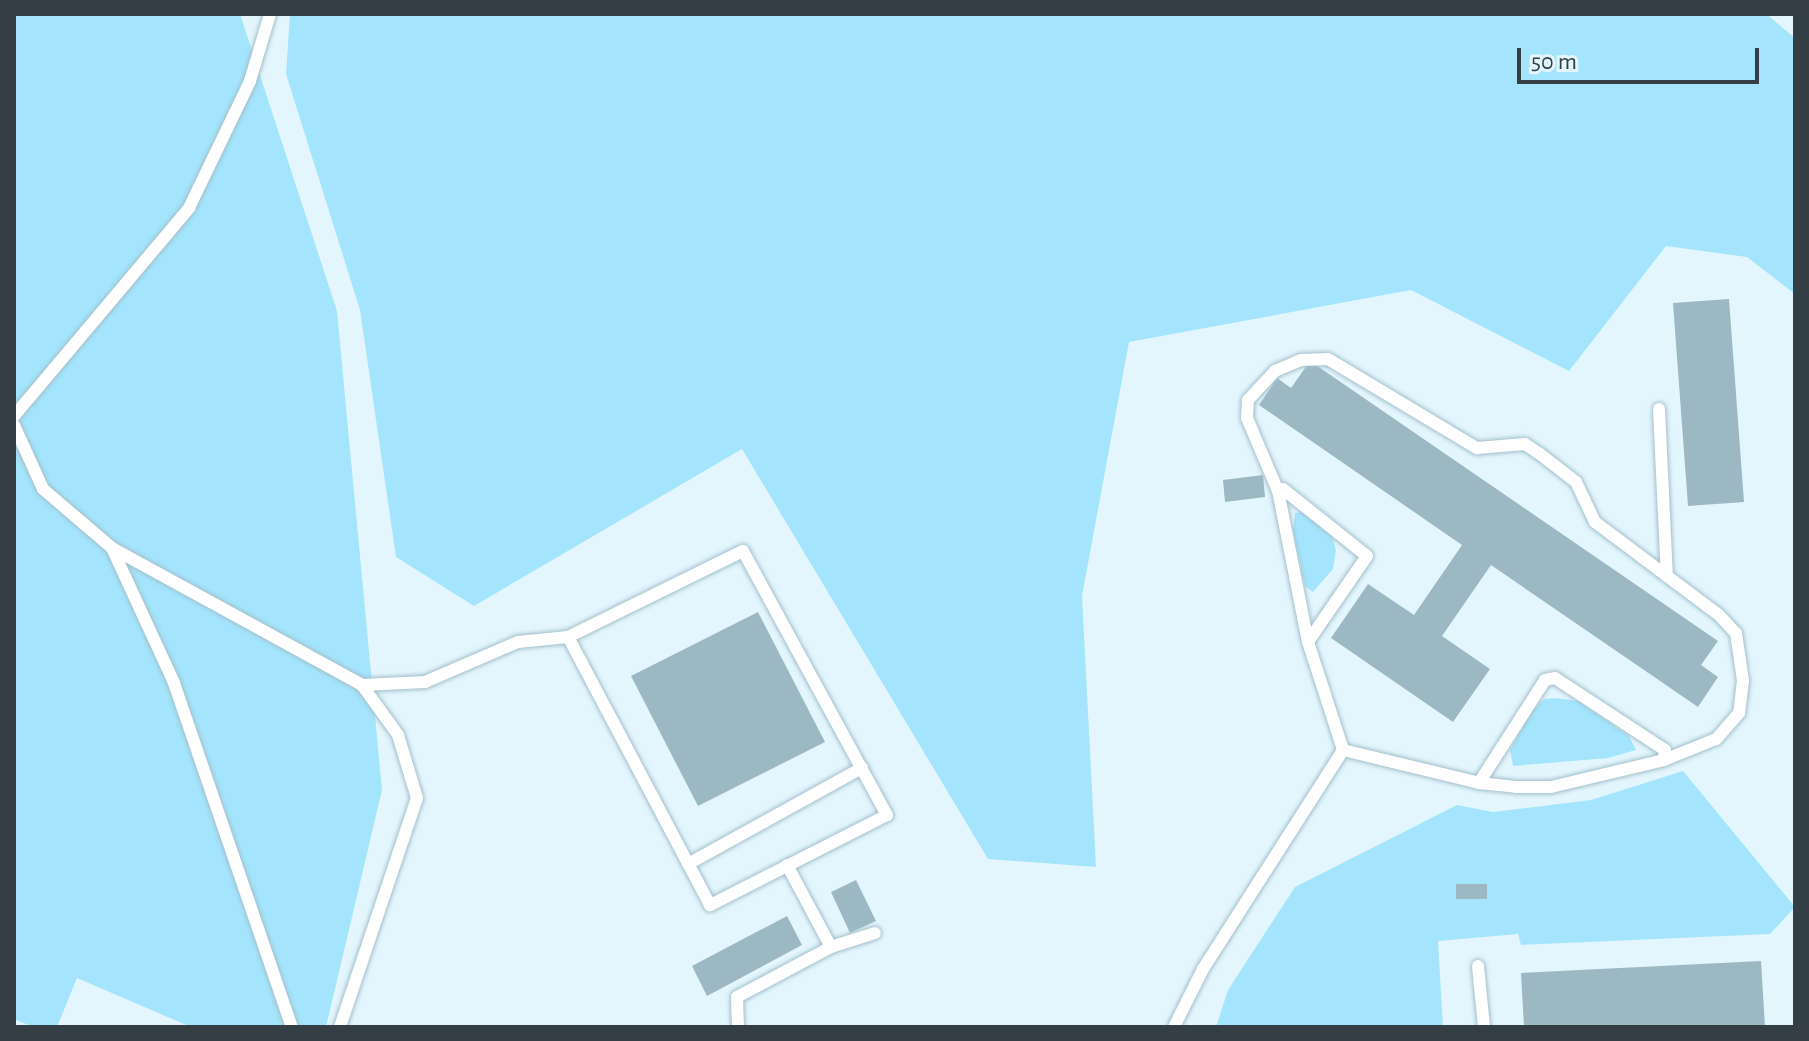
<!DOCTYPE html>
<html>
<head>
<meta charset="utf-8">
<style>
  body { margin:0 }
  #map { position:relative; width:1809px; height:1041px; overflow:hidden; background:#e4f6fd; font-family:"Alegreya Sans",sans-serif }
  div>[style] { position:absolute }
  .green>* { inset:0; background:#a4e5fd }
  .building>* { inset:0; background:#9cb9c3 }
  .roads { filter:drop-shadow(0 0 2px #a3c0cb) drop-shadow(0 0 2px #a3c0cb) }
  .service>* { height:12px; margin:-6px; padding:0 6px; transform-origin:6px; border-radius:6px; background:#fff }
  span { translate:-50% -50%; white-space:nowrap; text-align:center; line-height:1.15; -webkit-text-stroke:6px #e4f6fd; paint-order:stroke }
  .frame { position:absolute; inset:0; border:16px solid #333f44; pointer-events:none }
  .scale { position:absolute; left:1517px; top:48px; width:242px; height:36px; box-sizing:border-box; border:4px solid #333f44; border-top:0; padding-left:10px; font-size:24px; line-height:28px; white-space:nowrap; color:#333f44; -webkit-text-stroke:6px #e4f6fd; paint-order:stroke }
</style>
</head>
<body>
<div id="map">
  <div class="green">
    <div style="clip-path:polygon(14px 14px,240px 14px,337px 311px,382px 790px,326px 1027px,191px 1027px,77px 978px,57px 1027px,33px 1027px,14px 1019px)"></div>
    <div style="clip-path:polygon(290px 14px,1766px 14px,1795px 38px,1795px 294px,1747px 257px,1666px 246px,1569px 371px,1411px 290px,1129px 342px,1082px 596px,1096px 867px,988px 859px,742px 449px,474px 606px,396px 557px,360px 310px,286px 74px)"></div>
    <div style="clip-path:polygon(1302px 512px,1331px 532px,1336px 551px,1333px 569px,1313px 592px,1305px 586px,1293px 530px,1295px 513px)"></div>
    <div style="clip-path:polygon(1555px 698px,1578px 701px,1629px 736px,1636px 750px,1608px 758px,1513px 766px,1510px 750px,1532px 711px,1544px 699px)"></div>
    <div style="clip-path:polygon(1683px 771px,1795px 907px,1770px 934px,1521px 945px,1518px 934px,1438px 941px,1443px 1027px,1216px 1027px,1228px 990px,1295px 887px,1457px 805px,1493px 812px,1591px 800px)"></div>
  </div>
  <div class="building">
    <div style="clip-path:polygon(1729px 299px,1744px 502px,1688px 506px,1673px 303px)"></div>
    <div style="clip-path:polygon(1310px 361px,1718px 641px,1701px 665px,1718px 677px,1698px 707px,1491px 565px,1442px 636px,1490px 669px,1453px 722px,1331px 638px,1368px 584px,1414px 615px,1462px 545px,1259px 405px,1277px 378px,1291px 388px)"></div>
    <div style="clip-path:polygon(1263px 475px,1265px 497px,1225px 502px,1223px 480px)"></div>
    <div style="clip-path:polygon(758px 612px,825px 742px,698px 806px,631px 676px)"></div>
    <div style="clip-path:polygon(856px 880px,876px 921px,850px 933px,831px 892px)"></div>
    <div style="clip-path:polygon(1456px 884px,1487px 884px,1487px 899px,1456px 899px)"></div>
    <div style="clip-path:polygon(787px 916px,802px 945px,707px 996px,692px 966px)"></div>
    <div style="clip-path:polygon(1761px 961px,1765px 1027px,1524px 1027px,1521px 973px)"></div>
  </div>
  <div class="roads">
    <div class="service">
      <div style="left:1659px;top:409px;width:167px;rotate:87.3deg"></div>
      <div style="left:14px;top:416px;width:272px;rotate:-49.9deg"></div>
      <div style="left:189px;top:208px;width:141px;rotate:-64.3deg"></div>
      <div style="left:250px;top:81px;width:70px;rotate:-73.4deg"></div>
      <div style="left:14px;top:425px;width:70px;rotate:65.6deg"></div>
      <div style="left:43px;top:489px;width:91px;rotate:40.5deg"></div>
      <div style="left:112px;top:548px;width:285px;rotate:28.7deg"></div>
      <div style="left:362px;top:685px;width:62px;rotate:54.2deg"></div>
      <div style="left:398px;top:735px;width:66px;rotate:73.2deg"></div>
      <div style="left:417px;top:798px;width:242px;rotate:108.6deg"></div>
      <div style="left:1278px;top:491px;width:79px;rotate:-113deg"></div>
      <div style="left:1247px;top:418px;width:18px;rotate:-87deg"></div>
      <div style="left:1248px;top:400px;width:40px;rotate:-47deg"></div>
      <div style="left:1275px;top:371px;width:28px;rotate:-23deg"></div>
      <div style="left:1301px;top:360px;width:27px;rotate:-2deg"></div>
      <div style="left:1328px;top:359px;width:174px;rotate:30.9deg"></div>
      <div style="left:1477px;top:448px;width:48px;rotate:-4.8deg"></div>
      <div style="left:1525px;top:444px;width:18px;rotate:34deg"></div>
      <div style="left:1540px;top:454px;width:46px;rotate:37.9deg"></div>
      <div style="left:1576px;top:482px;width:44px;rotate:64.6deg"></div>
      <div style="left:1595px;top:522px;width:155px;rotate:36.9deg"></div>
      <div style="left:1719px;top:615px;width:25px;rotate:47deg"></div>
      <div style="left:1736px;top:633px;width:49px;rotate:81.7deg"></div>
      <div style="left:1743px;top:681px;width:32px;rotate:97deg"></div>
      <div style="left:1739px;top:713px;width:35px;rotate:131deg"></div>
      <div style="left:1716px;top:739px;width:56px;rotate:158deg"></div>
      <div style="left:112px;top:548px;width:149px;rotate:65.3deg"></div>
      <div style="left:174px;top:683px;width:364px;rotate:71.1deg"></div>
      <div style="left:1308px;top:642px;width:154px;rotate:-101.2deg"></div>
      <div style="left:1278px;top:491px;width:5px;rotate:-22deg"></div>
      <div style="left:1283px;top:489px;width:107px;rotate:38.6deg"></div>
      <div style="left:1367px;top:556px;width:104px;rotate:124.5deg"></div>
      <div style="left:1308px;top:642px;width:114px;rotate:72deg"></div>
      <div style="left:362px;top:685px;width:63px;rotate:-2.7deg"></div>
      <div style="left:425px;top:682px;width:101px;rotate:-23.3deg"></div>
      <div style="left:518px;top:642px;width:50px;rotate:-5.7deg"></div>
      <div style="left:568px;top:637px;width:195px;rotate:-26.2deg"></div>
      <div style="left:743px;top:551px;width:301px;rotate:61.4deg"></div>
      <div style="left:887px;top:815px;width:199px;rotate:153deg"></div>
      <div style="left:710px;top:905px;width:303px;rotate:-117.9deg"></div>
      <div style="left:1343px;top:750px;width:140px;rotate:13.6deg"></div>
      <div style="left:1479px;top:783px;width:37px;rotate:6deg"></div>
      <div style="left:1516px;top:787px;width:35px"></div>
      <div style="left:1551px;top:787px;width:116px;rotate:-13.4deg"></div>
      <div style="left:1664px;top:760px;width:10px;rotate:-84deg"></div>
      <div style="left:1665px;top:750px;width:131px;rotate:-146.8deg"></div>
      <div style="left:1555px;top:678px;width:10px;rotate:169deg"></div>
      <div style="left:1545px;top:680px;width:122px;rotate:122.7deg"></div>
      <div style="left:688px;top:864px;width:199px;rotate:-28.9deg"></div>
      <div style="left:831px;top:947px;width:46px;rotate:-17.7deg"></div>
      <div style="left:1478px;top:966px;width:61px;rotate:84.4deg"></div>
      <div style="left:738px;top:1027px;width:30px;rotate:-92deg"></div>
      <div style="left:737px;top:997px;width:106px;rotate:-28deg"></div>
      <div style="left:831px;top:947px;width:93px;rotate:-118.2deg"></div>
      <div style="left:1174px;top:1027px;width:65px;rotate:-63.4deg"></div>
      <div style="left:1203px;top:969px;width:260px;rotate:-57.4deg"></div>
    </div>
  </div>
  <div class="frame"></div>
  <div class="scale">50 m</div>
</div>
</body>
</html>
